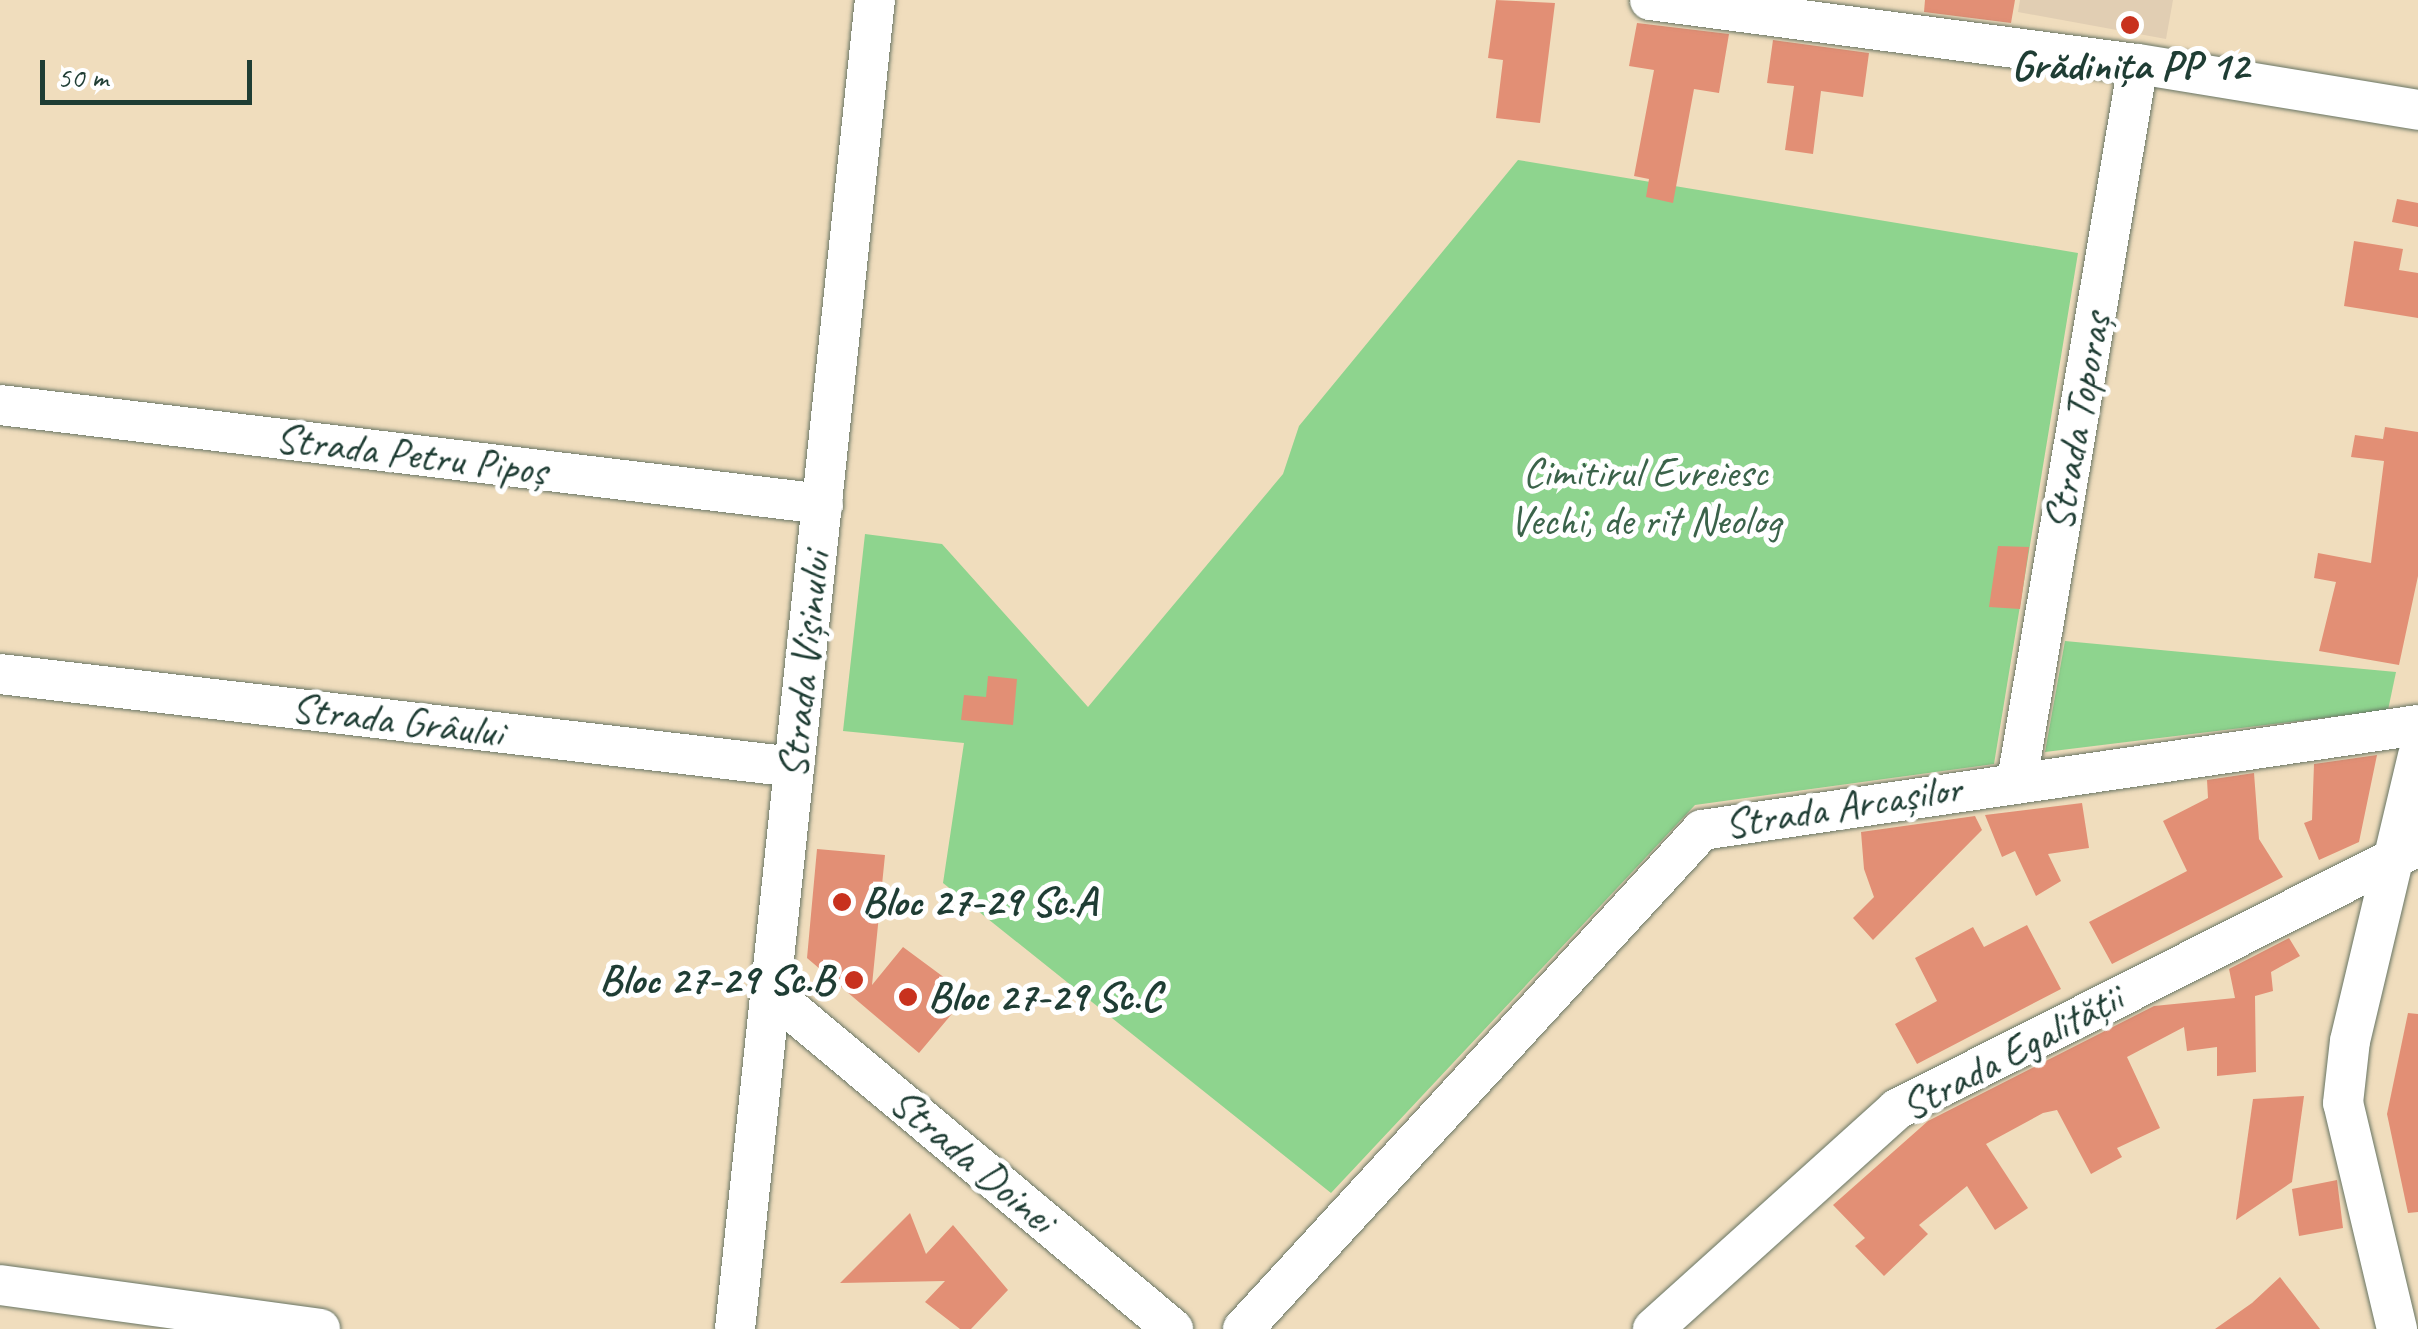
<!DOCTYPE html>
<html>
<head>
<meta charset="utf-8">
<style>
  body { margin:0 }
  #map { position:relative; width:2418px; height:1329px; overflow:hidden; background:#f0ddbd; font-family:Caveat,sans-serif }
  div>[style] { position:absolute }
  .built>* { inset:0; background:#e1ceb3 }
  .green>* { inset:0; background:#8ed48e }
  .building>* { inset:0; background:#e28f75 }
  .roads { filter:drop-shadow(0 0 2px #687564) drop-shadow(0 0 2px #687564) }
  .minor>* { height:40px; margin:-20px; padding:0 20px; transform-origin:20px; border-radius:20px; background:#fff }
  .dots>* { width:28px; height:28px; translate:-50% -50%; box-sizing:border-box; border:5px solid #fff; border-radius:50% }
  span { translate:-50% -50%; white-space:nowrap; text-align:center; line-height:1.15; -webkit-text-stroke:10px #fff; paint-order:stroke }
  .poi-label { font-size:42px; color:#1f3d34; font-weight:700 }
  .left { translate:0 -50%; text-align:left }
  .right { translate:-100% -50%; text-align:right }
  .street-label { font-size:42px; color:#1f3d34 }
  .park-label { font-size:42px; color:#3b634a }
  .scale { position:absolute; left:40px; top:60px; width:212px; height:45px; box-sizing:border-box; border:5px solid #1f3d34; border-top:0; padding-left:12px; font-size:30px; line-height:35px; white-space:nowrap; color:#1f3d34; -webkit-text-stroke:8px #fff; paint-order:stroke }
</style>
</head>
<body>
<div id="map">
  <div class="built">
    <div style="clip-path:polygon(2020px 0,2173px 0,2166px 39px,2018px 12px)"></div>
  </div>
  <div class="green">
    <div style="clip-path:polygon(1518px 160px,2078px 253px,1994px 764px,1695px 805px,1331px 1193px,943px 883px,964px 743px,843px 731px,865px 534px,942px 544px,1088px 707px,1283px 474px,1299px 426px)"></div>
    <div style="clip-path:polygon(2065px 641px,2396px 672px,2388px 710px,2045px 752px)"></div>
  </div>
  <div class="building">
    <div style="clip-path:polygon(1496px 0,1555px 3px,1540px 123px,1496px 118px,1503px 60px,1488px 58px)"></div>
    <div style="clip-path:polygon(1925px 0,2015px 0,2011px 23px,1924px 12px)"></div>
    <div style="clip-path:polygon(1637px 23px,1729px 34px,1719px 93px,1694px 89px,1673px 203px,1646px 197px,1649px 179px,1634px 176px,1654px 70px,1629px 66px)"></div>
    <div style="clip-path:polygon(1773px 40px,1869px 53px,1863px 97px,1821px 91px,1813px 154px,1785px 150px,1794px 86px,1767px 83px)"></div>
    <div style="clip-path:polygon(2397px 199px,2418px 203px,2418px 227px,2392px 222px)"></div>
    <div style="clip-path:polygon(2354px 241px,2403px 249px,2399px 270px,2418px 273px,2418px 318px,2344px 306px)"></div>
    <div style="clip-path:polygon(2385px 427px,2418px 432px,2418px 576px,2399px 665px,2319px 651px,2336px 582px,2314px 578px,2318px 553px,2371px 563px,2384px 461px,2351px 457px,2355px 435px,2383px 439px)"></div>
    <div style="clip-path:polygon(1998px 546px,2029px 547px,2020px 609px,1989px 607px)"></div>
    <div style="clip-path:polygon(988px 676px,1017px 679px,1013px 725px,961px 720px,964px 695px,986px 697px)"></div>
    <div style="clip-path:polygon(2377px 755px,2359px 842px,2319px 860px,2304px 823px,2312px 820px,2314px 764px)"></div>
    <div style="clip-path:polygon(2254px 773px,2259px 839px,2283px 877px,2112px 964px,2089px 922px,2187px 871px,2163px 821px,2208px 798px,2207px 780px)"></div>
    <div style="clip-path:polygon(2082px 803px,2089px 848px,2048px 854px,2061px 881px,2036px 896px,2015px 851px,2002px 857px,1985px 815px)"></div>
    <div style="clip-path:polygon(1975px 816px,1982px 830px,1873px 940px,1853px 918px,1874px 897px,1864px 869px,1861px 832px)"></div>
    <div style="clip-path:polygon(817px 849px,885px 855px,872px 985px,903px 947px,953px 984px,947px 991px,961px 1003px,919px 1053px,807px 958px)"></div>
    <div style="clip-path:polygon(2027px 925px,2061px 989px,1917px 1064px,1895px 1024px,1937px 1001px,1915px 958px,1973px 927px,1984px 947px)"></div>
    <div style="clip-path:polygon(2289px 938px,2300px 956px,2271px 972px,2273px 991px,2255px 996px,2256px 1072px,2217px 1076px,2217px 1047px,2187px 1051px,2184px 1027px,2127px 1057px,2160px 1128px,2117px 1148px,2122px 1157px,2091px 1174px,2057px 1110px,2043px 1113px,1986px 1144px,2028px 1208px,1995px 1230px,1967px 1186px,1919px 1225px,1928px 1234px,1884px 1276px,1855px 1246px,1865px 1238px,1833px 1205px,1928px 1121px,2154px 1006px,2235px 998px,2229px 969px)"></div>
    <div style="clip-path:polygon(2408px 1013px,2418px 1014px,2418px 1212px,2408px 1213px,2387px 1114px)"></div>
    <div style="clip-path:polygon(2304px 1096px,2292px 1182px,2236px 1220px,2253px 1099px)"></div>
    <div style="clip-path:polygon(2337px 1180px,2343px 1228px,2299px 1236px,2292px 1189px)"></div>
    <div style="clip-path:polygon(910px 1213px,926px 1254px,953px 1225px,1008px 1290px,971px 1329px,960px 1329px,925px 1302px,945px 1281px,840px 1283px)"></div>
    <div style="clip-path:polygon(2280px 1277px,2320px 1329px,2215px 1329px,2252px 1303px)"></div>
  </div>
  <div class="roads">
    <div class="minor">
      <div style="left:1650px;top:0;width:492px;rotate:7.5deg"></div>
      <div style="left:2138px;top:64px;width:284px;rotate:9.3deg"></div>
      <div style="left:0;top:405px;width:829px;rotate:6.86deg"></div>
      <div style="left:0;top:674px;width:799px;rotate:6.68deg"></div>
      <div style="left:2017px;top:781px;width:727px;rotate:-80.42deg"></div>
      <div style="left:771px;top:993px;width:524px;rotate:39.89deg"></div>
      <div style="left:0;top:1285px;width:323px;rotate:7.8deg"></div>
      <div style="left:735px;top:1329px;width:1336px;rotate:-83.99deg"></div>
      <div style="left:1243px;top:1329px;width:678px;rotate:-47.39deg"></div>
      <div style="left:1702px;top:830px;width:724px;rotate:-8.34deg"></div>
      <div style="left:1653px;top:1329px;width:329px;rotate:-42deg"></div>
      <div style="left:1897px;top:1109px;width:584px;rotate:-26.78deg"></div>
      <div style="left:2397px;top:1329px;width:232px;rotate:-103.4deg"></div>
      <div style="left:2343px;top:1103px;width:62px;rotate:-83.6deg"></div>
      <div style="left:2350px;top:1041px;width:293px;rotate:-76.6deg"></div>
    </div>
  </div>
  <div class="dots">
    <div style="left:2130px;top:25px;background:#c8321e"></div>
    <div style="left:842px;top:902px;background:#c8321e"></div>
    <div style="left:854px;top:980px;background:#c8321e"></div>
    <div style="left:908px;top:997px;background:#c8321e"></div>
  </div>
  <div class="poi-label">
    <span style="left:2130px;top:66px">Grădinița PP 12</span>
    <span class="left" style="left:862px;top:902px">Bloc 27-29 Sc.A</span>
    <span class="right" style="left:834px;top:980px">Bloc 27-29 Sc.B</span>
    <span class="left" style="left:928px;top:997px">Bloc 27-29 Sc.C</span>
  </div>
  <div class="street-label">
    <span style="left:2078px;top:422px;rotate:-80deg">Strada Toporaș</span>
    <span style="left:411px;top:455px;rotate:7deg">Strada Petru Pipoș</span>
    <span style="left:805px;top:665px;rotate:-84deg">Strada Vișinului</span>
    <span style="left:397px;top:721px;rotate:7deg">Strada Grâului</span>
    <span style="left:1843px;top:807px;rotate:-9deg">Strada Arcașilor</span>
    <span style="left:2012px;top:1053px;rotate:-28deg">Strada Egalității</span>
    <span style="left:972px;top:1161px;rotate:40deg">Strada Doinei</span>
  </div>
  <div class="park-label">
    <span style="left:1645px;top:497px">Cimitirul Evreiesc<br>Vechi, de rit Neolog</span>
  </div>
  <div class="scale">50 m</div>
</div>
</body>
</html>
